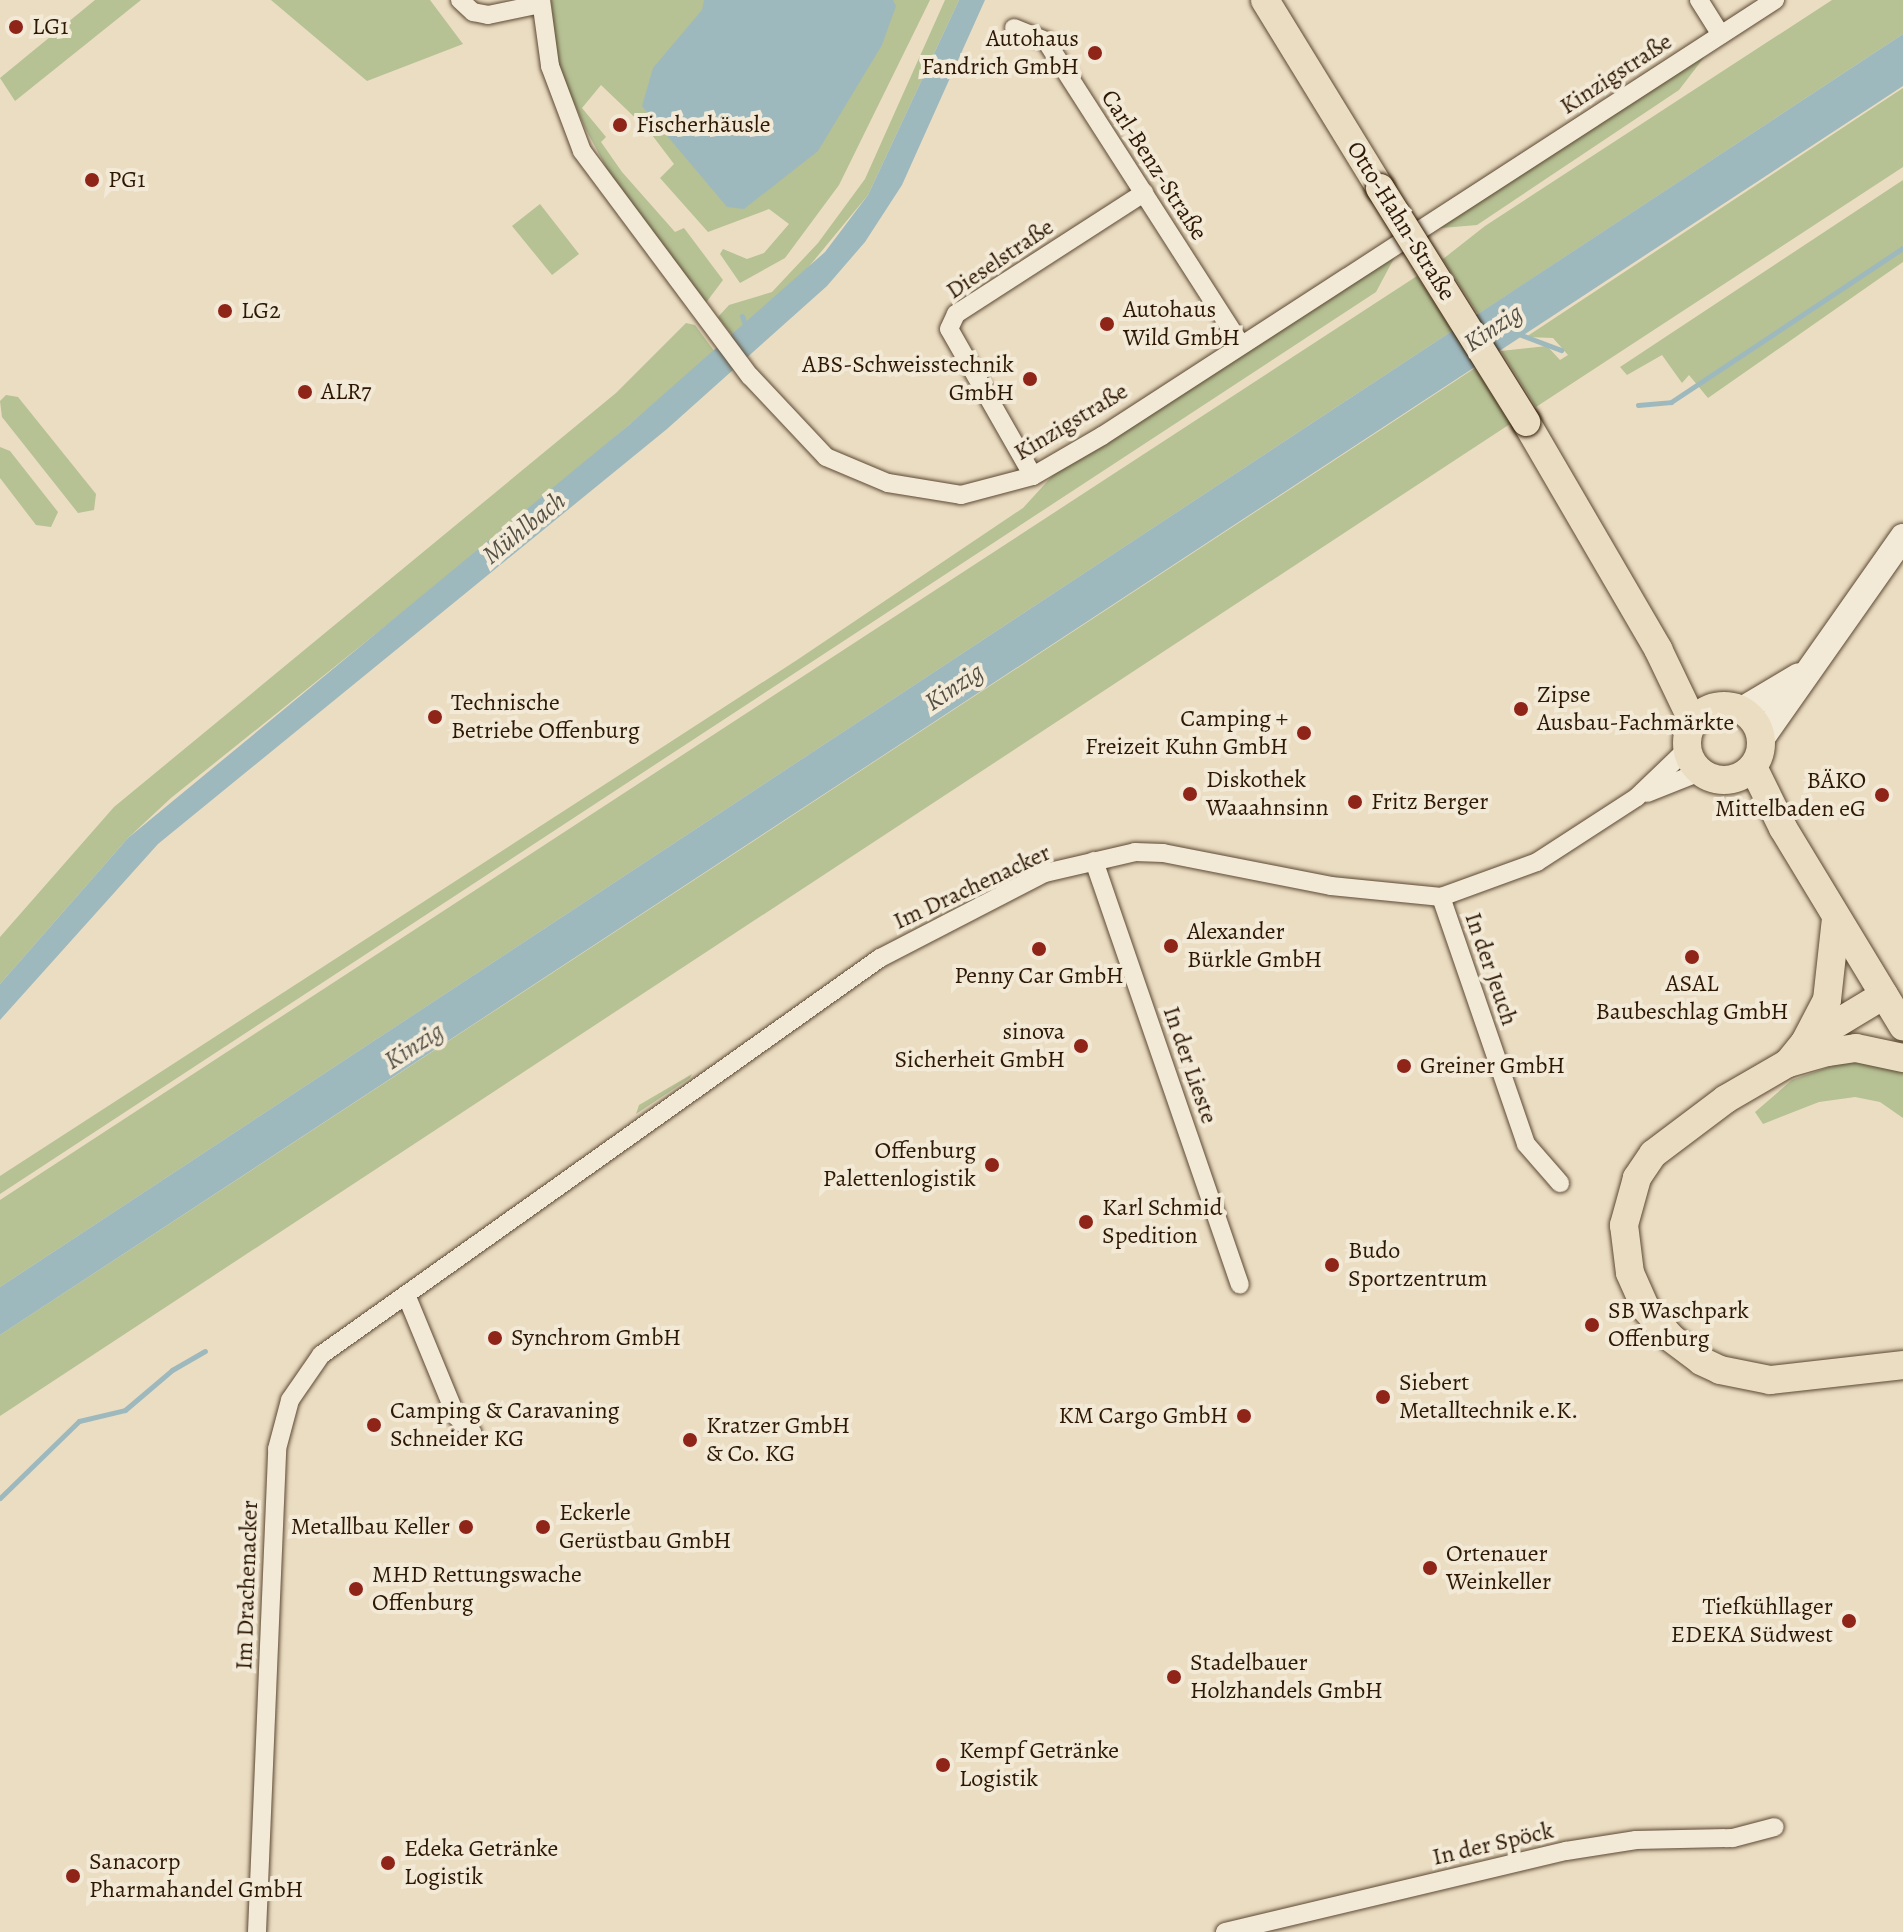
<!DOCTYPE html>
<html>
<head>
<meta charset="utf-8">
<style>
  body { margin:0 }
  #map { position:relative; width:1903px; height:1932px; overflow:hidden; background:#ebddc2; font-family:Alegreya,serif }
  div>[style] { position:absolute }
  .green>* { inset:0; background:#b6c194 }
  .water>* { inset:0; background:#9eb9be }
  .stream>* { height:5px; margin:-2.5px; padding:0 2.5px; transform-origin:2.5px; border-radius:2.5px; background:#9eb9be }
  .roads { filter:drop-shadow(0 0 2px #5c4933) drop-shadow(0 0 2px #5c4933) }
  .street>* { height:18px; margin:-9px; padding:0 9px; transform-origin:9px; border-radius:9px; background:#f2e9d7 }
  .secondary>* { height:26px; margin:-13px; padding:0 13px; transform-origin:13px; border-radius:13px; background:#f2e9d7 }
  .primary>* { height:28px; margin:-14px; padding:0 14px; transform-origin:14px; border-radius:14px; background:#ebddc2 }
  .primary>.ring { margin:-14px; padding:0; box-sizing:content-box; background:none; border:28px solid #ebddc2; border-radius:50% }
  .bridges { filter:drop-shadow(0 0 2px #2d1803) drop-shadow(0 0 2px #2d1803) }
  .primary-bridge>* { height:28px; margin:-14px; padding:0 14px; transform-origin:14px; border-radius:14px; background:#ebddc2 }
  .dots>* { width:22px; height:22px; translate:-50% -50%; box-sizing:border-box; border:4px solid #f2e9d7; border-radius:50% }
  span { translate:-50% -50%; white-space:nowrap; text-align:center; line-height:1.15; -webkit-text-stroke:8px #f2e9d7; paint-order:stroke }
  .poi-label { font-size:24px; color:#2d1803 }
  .left { translate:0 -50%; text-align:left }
  .right { translate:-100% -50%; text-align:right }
  .street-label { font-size:24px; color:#2d1803 }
  .water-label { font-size:26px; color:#555044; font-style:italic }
</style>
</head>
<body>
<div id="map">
  <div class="green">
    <div style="clip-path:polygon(95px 0,141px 0,15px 101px,0 78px)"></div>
    <div style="clip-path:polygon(271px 0,430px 0,463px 44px,367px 81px)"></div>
    <div style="clip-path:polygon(551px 0,930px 0,839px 185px,785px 258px,740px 283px,720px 254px,723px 249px,747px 259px,764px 253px,789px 224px,769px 209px,708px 232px,660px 178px,674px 164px,649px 131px,601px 85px,582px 108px,606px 137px,601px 142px,622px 172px,675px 232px,684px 228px,723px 280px,705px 304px,614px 182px,585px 128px,557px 63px)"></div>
    <div style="clip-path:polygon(945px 0,959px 0,868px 195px,797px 281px,732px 335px,718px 317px,729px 305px,772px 292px,818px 243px,865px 179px)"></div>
    <div style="clip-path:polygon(1832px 0,1903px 0,1903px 34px,1478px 314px,1443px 259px,1485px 226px)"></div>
    <div style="clip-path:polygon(1712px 47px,1679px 90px,1477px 225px,1430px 229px)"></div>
    <div style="clip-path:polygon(1903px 88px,1903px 167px,1536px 407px,1501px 351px,1547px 346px,1560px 360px,1568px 355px,1553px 338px,1526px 337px)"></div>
    <div style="clip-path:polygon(1903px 180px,1903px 262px,1708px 398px,1689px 375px,1682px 383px,1662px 355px,1627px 375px,1620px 367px)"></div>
    <div style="clip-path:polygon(540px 204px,579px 254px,552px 275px,512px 226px)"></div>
    <div style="clip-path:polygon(1399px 249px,1376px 292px,0 1194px,0 1176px,797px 660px,1023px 508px,1055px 473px)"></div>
    <div style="clip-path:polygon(1417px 276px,1452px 331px,0 1287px,0 1200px)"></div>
    <div style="clip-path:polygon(686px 323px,695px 325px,715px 352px,505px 530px,171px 798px,128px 838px,0 984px,0 937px,114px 807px,616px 393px)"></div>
    <div style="clip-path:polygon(1475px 368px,1510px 424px,0 1416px,0 1335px)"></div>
    <div style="clip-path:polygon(6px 395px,18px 397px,96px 494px,94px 510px,78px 513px,2px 417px,0 401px)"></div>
    <div style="clip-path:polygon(0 447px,10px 451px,58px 512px,51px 527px,36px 525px,0 478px)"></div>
    <div style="clip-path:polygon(1852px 1059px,1885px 1064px,1903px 1073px,1903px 1118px,1880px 1102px,1855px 1097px,1819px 1102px,1763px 1124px,1755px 1112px,1792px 1080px)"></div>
    <div style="clip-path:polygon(692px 1074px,690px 1078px,636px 1114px,639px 1105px)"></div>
  </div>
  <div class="water">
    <div style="clip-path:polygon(704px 0,893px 0,896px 6px,882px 45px,818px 151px,744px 209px,727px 207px,642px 106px,653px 68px,702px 10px)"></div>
    <div style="clip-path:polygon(959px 0,985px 0,902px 185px,865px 242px,827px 286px,667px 429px,158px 844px,0 1020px,0 984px,128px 838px,630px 424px,825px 252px,868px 195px)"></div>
    <div style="clip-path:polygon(1903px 34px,1903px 86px,0 1335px,0 1287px)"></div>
  </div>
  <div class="stream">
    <div style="left:742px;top:316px;width:15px;rotate:70deg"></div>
    <div style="left:1521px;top:335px;width:43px;rotate:20.6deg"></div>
    <div style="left:1638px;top:405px;width:33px;rotate:-5deg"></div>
    <div style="left:1671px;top:402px;width:278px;rotate:-33.6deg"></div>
    <div style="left:0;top:1498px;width:110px;rotate:-44.3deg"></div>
    <div style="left:79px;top:1421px;width:47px;rotate:-13.4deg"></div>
    <div style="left:125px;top:1410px;width:62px;rotate:-40.4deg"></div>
    <div style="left:172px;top:1370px;width:38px;rotate:-30deg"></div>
  </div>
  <div class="roads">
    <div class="street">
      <div style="left:460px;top:0;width:18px;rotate:43deg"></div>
      <div style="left:473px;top:12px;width:15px;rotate:11deg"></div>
      <div style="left:488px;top:15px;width:54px;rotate:-11.7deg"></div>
      <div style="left:541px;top:0;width:67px;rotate:82.2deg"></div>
      <div style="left:550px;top:66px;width:91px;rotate:69.4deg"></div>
      <div style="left:582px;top:151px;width:281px;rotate:53.3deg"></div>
      <div style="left:750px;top:376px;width:111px;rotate:46.8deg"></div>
      <div style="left:826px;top:457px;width:67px;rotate:22.8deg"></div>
      <div style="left:888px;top:483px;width:74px;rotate:9.3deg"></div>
      <div style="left:961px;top:495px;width:74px;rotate:-14.8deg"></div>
      <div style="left:1033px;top:476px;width:80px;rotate:-30.1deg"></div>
      <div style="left:1102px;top:436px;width:802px;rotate:-32.94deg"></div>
      <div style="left:1699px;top:0;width:41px;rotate:57.8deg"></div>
      <div style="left:1014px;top:28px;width:35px;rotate:22deg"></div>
      <div style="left:1046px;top:41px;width:359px;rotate:57.3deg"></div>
      <div style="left:1033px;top:476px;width:169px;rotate:-119.7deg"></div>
      <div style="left:949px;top:329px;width:17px;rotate:-65deg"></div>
      <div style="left:956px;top:314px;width:224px;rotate:-32.8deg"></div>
      <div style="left:1647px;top:793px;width:57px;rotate:-21.6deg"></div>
      <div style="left:1094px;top:861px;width:448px;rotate:71deg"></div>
      <div style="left:1441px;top:897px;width:261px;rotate:71deg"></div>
      <div style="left:1526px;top:1144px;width:52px;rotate:48.9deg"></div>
      <div style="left:407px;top:1297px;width:129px;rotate:67.6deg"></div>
      <div style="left:456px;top:1416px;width:23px;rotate:45deg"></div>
      <div style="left:257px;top:1932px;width:483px;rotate:-87.6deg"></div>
      <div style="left:277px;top:1449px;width:51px;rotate:-75.1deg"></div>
      <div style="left:290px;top:1400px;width:55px;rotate:-55.4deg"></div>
      <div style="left:321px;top:1355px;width:686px;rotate:-35.38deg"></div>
      <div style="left:880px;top:958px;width:186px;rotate:-27.3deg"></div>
      <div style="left:1045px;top:873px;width:92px;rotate:-13.1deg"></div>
      <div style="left:1135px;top:852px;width:28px;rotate:2deg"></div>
      <div style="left:1163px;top:853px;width:171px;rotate:11.1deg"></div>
      <div style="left:1331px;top:886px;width:111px;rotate:5.7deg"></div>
      <div style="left:1441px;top:897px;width:102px;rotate:-20deg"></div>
      <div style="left:1537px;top:862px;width:119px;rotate:-33deg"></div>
      <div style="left:1637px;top:797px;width:69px;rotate:-43.8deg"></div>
      <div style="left:1225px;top:1932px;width:350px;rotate:-13.4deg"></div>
      <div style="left:1566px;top:1851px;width:71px;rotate:-8.9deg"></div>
      <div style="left:1636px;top:1840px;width:97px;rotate:-1.2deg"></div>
      <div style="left:1733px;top:1838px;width:43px;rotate:-14.7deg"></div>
    </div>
    <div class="secondary">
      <div style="left:1742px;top:710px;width:66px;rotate:-30.8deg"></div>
      <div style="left:1761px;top:739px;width:247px;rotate:-54.9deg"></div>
    </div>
    <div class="primary">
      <div style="left:1265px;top:0;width:220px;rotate:58.5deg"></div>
      <div style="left:1526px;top:422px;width:263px;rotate:59.8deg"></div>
      <div style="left:1658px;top:649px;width:81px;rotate:64.4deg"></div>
      <div class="ring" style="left:1687px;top:706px;width:46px;height:46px"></div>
      <div style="left:1753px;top:767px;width:68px;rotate:63.8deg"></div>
      <div style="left:1783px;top:828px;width:232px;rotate:58.8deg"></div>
      <div style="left:1806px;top:1042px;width:91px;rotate:-31.1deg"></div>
      <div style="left:1903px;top:1058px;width:48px;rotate:-168deg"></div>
      <div style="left:1856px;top:1048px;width:29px;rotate:172deg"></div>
      <div style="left:1827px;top:1052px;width:41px;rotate:164.2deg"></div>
      <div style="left:1788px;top:1063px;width:72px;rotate:149.9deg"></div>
      <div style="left:1726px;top:1099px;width:91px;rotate:143deg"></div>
      <div style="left:1653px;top:1154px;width:29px;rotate:124deg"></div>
      <div style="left:1637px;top:1178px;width:49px;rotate:105.5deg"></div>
      <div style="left:1624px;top:1225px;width:48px;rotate:82.9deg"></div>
      <div style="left:1630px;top:1273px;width:39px;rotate:66deg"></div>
      <div style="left:1646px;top:1309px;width:38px;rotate:49deg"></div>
      <div style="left:1671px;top:1338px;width:38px;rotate:37deg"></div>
      <div style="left:1701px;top:1361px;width:21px;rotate:25deg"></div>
      <div style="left:1720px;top:1370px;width:51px;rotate:11.3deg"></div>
      <div style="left:1770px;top:1380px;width:134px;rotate:-6.4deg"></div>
      <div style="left:1788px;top:1063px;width:27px;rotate:-51deg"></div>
      <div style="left:1805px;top:1042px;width:47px;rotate:-62.4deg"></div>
      <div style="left:1827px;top:1000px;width:82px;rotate:-83.7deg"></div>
    </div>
  </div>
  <div class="bridges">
    <div class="primary-bridge">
      <div style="left:1380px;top:188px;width:276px;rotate:58deg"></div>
    </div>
  </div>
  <div class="dots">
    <div style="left:16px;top:27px;background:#8f2418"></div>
    <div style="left:1095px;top:53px;background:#8f2418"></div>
    <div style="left:620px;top:125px;background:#8f2418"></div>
    <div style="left:92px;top:180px;background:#8f2418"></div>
    <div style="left:225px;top:311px;background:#8f2418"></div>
    <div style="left:1107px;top:324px;background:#8f2418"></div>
    <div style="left:1030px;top:379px;background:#8f2418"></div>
    <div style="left:305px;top:392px;background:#8f2418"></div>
    <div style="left:1521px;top:709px;background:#8f2418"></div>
    <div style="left:435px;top:717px;background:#8f2418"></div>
    <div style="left:1304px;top:733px;background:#8f2418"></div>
    <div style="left:1190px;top:794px;background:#8f2418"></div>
    <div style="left:1882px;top:795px;background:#8f2418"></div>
    <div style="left:1355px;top:802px;background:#8f2418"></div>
    <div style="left:1171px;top:946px;background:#8f2418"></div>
    <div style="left:1039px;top:949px;background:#8f2418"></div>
    <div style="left:1692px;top:957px;background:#8f2418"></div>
    <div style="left:1081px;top:1046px;background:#8f2418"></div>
    <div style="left:1404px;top:1066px;background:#8f2418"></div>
    <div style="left:992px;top:1165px;background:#8f2418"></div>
    <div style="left:1086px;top:1222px;background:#8f2418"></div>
    <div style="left:1332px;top:1265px;background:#8f2418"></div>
    <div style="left:1592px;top:1325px;background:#8f2418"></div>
    <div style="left:495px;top:1338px;background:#8f2418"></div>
    <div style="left:1383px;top:1397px;background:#8f2418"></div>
    <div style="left:1244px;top:1416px;background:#8f2418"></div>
    <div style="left:374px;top:1425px;background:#8f2418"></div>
    <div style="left:690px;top:1440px;background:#8f2418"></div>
    <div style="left:466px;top:1527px;background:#8f2418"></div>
    <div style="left:543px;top:1527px;background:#8f2418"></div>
    <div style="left:1430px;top:1568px;background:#8f2418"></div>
    <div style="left:356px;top:1589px;background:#8f2418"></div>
    <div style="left:1849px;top:1621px;background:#8f2418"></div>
    <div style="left:1174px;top:1677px;background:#8f2418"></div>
    <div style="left:943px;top:1765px;background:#8f2418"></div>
    <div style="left:388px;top:1863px;background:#8f2418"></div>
    <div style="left:73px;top:1876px;background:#8f2418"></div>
  </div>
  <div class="poi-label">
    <span class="left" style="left:32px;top:27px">LG1</span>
    <span class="right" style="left:1079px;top:53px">Autohaus<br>Fandrich GmbH</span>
    <span class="left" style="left:636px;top:125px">Fischerhäusle</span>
    <span class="left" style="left:108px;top:180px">PG1</span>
    <span class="left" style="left:1123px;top:324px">Autohaus<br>Wild GmbH</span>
    <span class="left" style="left:241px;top:311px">LG2</span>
    <span class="right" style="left:1014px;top:379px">ABS-Schweisstechnik<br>GmbH</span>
    <span class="left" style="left:321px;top:392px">ALR7</span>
    <span class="left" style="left:1537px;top:709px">Zipse<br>Ausbau-Fachmärkte</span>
    <span class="left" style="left:451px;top:717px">Technische<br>Betriebe Offenburg</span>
    <span class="right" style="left:1288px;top:733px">Camping +<br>Freizeit Kuhn GmbH</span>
    <span class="left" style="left:1206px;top:794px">Diskothek<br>Waaahnsinn</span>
    <span class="right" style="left:1866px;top:795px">BÄKO<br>Mittelbaden eG</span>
    <span class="left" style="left:1371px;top:802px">Fritz Berger</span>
    <span class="left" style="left:1187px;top:946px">Alexander<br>Bürkle GmbH</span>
    <span style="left:1039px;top:976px">Penny Car GmbH</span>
    <span style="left:1692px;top:998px">ASAL<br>Baubeschlag GmbH</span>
    <span class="right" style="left:1065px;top:1046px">sinova<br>Sicherheit GmbH</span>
    <span class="left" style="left:1420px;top:1066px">Greiner GmbH</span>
    <span class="right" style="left:976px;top:1165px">Offenburg<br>Palettenlogistik</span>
    <span class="left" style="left:1102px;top:1222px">Karl Schmid<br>Spedition</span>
    <span class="left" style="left:1348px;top:1265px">Budo<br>Sportzentrum</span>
    <span class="left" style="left:1608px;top:1325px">SB Waschpark<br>Offenburg</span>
    <span class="left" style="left:511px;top:1338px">Synchrom GmbH</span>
    <span class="left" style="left:1399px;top:1397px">Siebert<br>Metalltechnik e.K.</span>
    <span class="left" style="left:390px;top:1425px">Camping &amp; Caravaning<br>Schneider KG</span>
    <span class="right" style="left:1228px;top:1416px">KM Cargo GmbH</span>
    <span class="left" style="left:706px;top:1440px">Kratzer GmbH<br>&amp; Co. KG</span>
    <span class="left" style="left:559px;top:1527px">Eckerle<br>Gerüstbau GmbH</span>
    <span class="right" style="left:450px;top:1527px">Metallbau Keller</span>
    <span class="left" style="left:1446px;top:1568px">Ortenauer<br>Weinkeller</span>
    <span class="left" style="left:372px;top:1589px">MHD Rettungswache<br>Offenburg</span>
    <span class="right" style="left:1833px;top:1621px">Tiefkühllager<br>EDEKA Südwest</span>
    <span class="left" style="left:1190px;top:1677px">Stadelbauer<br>Holzhandels GmbH</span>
    <span class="left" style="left:959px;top:1765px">Kempf Getränke<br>Logistik</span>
    <span class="left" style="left:404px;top:1863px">Edeka Getränke<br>Logistik</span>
    <span class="left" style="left:89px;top:1876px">Sanacorp<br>Pharmahandel GmbH</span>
  </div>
  <div class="street-label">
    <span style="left:1616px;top:74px;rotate:-33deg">Kinzigstraße</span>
    <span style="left:1154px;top:165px;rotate:57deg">Carl-Benz-Straße</span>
    <span style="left:1401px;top:221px;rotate:58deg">Otto-Hahn-Straße</span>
    <span style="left:1000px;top:259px;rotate:-34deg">Dieselstraße</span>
    <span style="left:1071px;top:422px;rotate:-31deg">Kinzigstraße</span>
    <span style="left:972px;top:887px;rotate:-25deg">Im Drachenacker</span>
    <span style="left:1491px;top:969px;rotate:71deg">In der Jeuch</span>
    <span style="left:1190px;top:1065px;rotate:71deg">In der Lieste</span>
    <span style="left:247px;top:1585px;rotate:-88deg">Im Drachenacker</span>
    <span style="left:1493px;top:1844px;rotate:-13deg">In der Spöck</span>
  </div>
  <div class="water-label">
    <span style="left:1493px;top:328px;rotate:-34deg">Kinzig</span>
    <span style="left:524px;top:528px;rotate:-39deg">Mühlbach</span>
    <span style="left:954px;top:687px;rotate:-34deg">Kinzig</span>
    <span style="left:414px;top:1046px;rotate:-33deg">Kinzig</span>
  </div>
</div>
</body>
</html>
